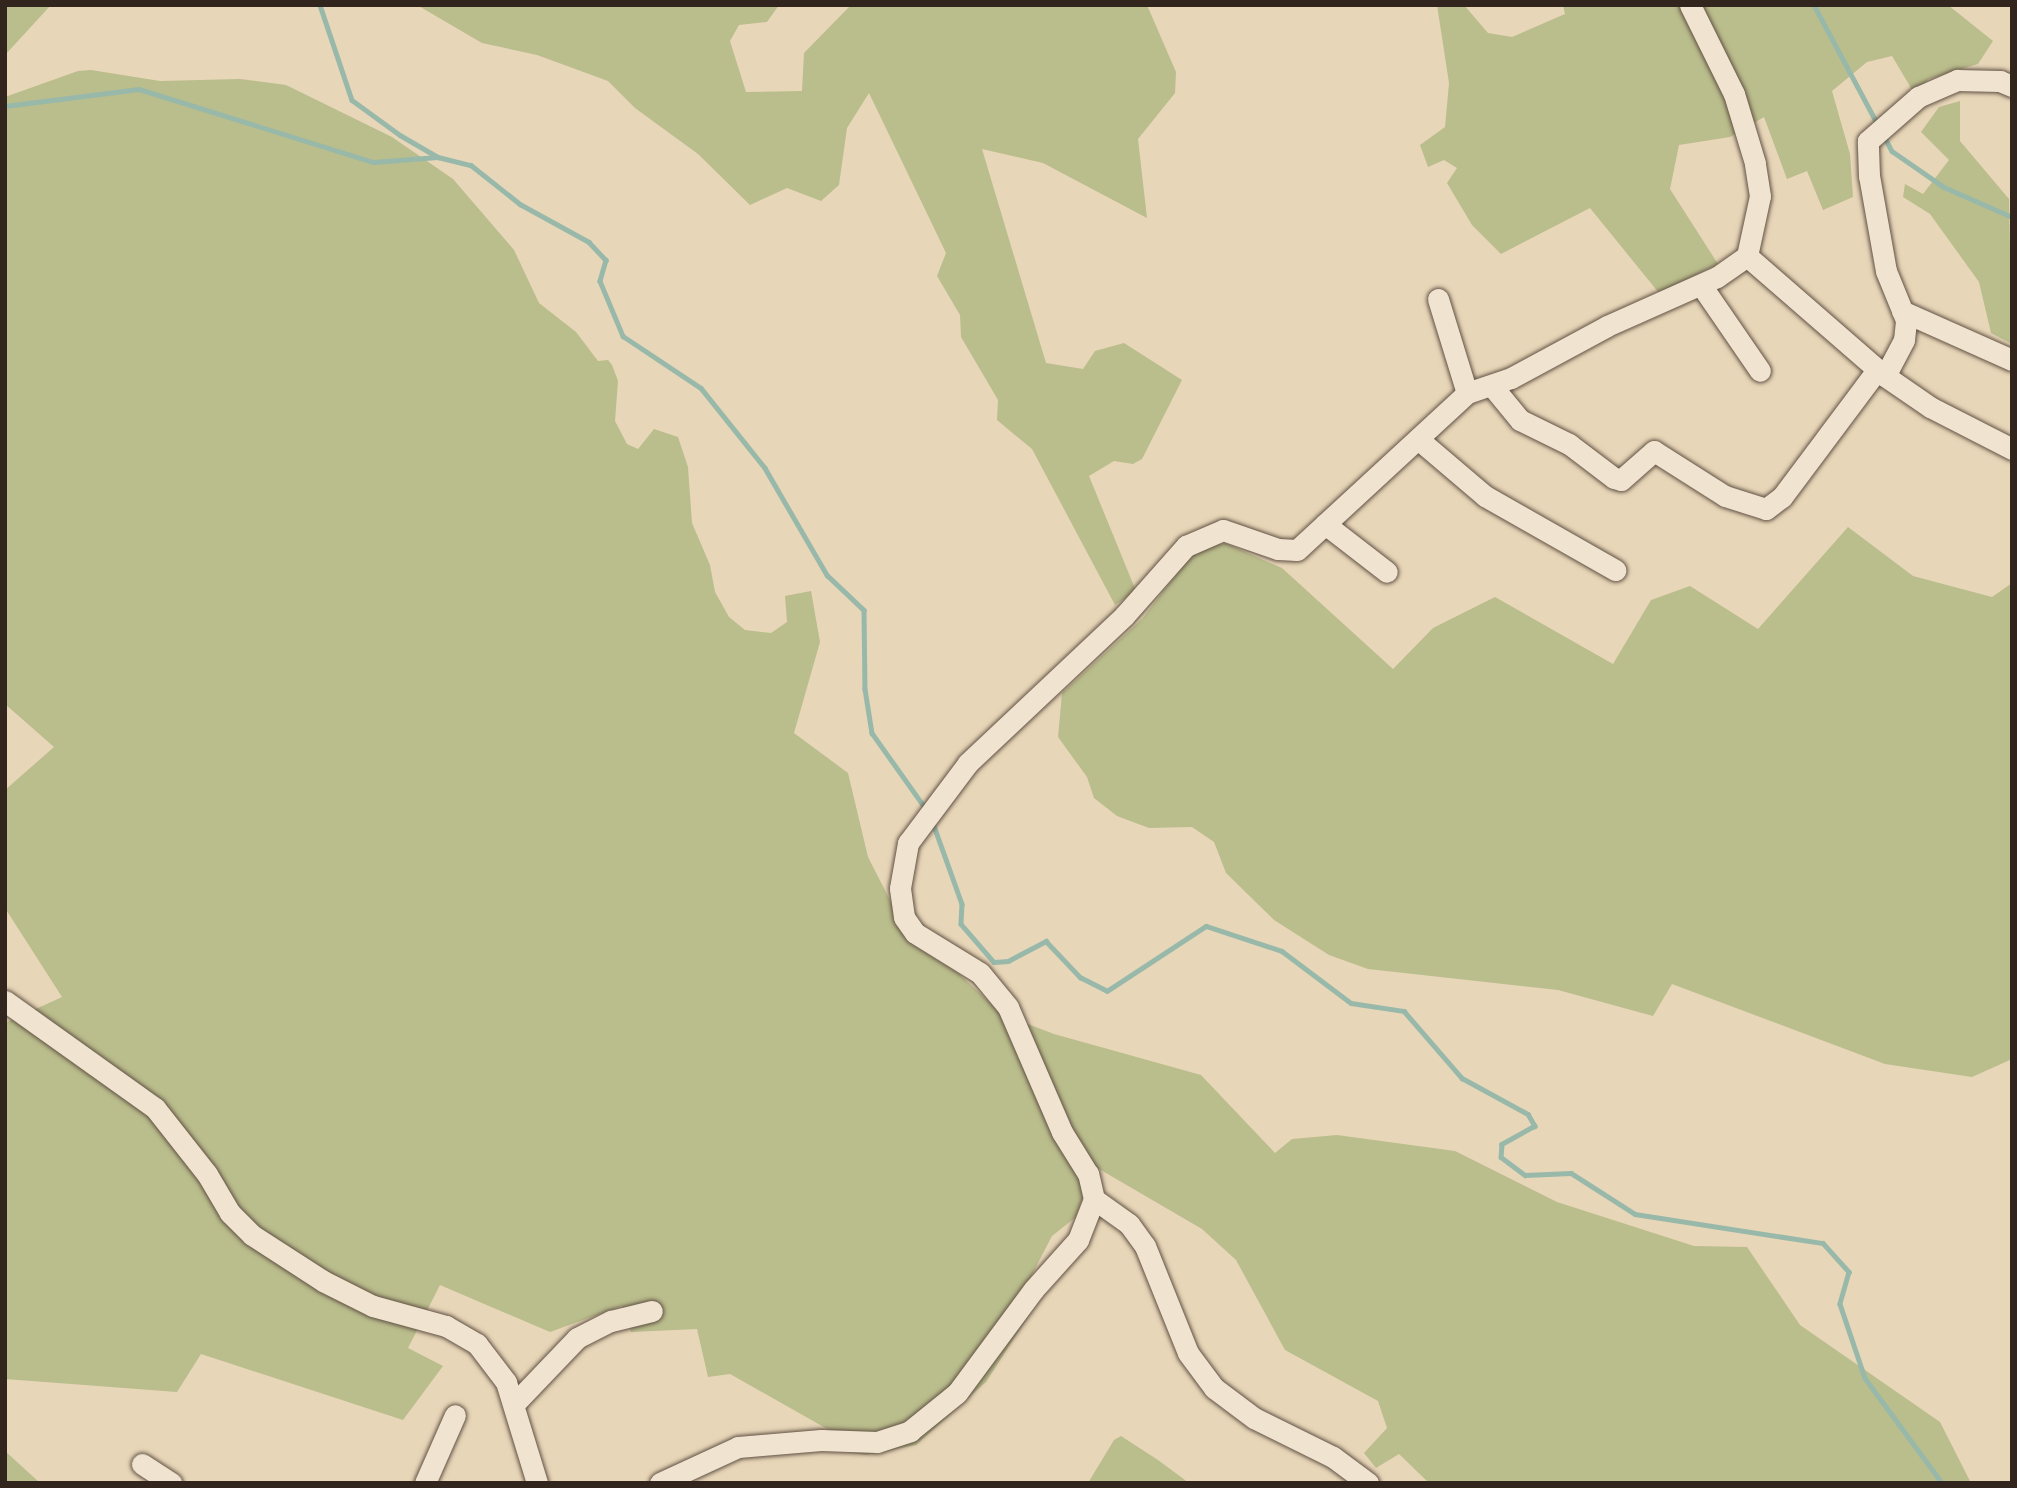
<!DOCTYPE html>
<html>
<head>
<meta charset="utf-8">
<style>
  body { margin:0 }
  #map { position:relative; width:2017px; height:1488px; overflow:hidden; background:#e8d6b8; font-family:"IM FELL Great Primer",serif }
  div>[style] { position:absolute }
  .green>* { inset:0; background:#babd8c }
  .stream>* { height:4.5px; margin:-2.25px; padding:0 2.25px; transform-origin:2.25px; border-radius:2.25px; background:#98b9aa }
  .roads { filter:drop-shadow(0 0 2px #605144) drop-shadow(0 0 2px #605144) }
  .minor>* { height:21px; margin:-10.5px; padding:0 10.5px; transform-origin:10.5px; border-radius:10.5px; background:#f0e4d1 }
  span { translate:-50% -50%; white-space:nowrap; text-align:center; line-height:1.15; -webkit-text-stroke:5px #f0e4d1; paint-order:stroke }
  .frame { position:absolute; inset:0; border:7px solid #32251d; pointer-events:none }
</style>
</head>
<body>
<div id="map">
  <div class="green">
    <div style="clip-path:polygon(5px 5px,51px 5px,5px 55px)"></div>
    <div style="clip-path:polygon(417px 5px,779px 5px,767px 22px,739px 25px,730px 41px,746px 92px,802px 91px,804px 53px,851px 5px,1147px 5px,1176px 72px,1175px 93px,1138px 139px,1147px 218px,1043px 163px,982px 149px,1046px 363px,1083px 369px,1095px 351px,1124px 343px,1182px 380px,1142px 459px,1133px 464px,1114px 461px,1089px 476px,1136px 591px,1115px 605px,1032px 449px,997px 420px,998px 400px,961px 337px,960px 315px,937px 276px,946px 253px,869px 93px,847px 128px,839px 185px,821px 201px,787px 188px,750px 205px,698px 154px,635px 108px,608px 81px,537px 55px,482px 43px)"></div>
    <div style="clip-path:polygon(1437px 5px,1464px 5px,1488px 33px,1512px 37px,1565px 14px,1563px 5px,1948px 5px,1993px 41px,1978px 64px,1929px 79px,1914px 93px,1892px 56px,1867px 62px,1832px 91px,1850px 154px,1853px 197px,1823px 210px,1807px 171px,1787px 179px,1764px 117px,1730px 137px,1679px 145px,1670px 189px,1718px 264px,1659px 293px,1590px 208px,1501px 254px,1472px 225px,1447px 183px,1457px 168px,1444px 160px,1428px 167px,1420px 145px,1445px 127px,1449px 83px)"></div>
    <div style="clip-path:polygon(91px 70px,160px 81px,240px 79px,286px 85px,392px 137px,453px 179px,514px 250px,539px 303px,576px 332px,598px 361px,608px 360px,612px 365px,618px 381px,615px 421px,627px 444px,638px 449px,654px 429px,678px 437px,688px 467px,692px 523px,710px 565px,715px 592px,729px 617px,745px 630px,771px 633px,787px 622px,785px 596px,811px 591px,820px 642px,794px 733px,848px 773px,868px 857px,913px 945px,958px 973px,1002px 1014px,1054px 1034px,1201px 1075px,1275px 1153px,1292px 1139px,1337px 1135px,1455px 1151px,1557px 1202px,1694px 1246px,1747px 1247px,1800px 1325px,1940px 1422px,1971px 1483px,1429px 1483px,1399px 1454px,1376px 1468px,1364px 1453px,1387px 1428px,1378px 1401px,1285px 1350px,1236px 1260px,1202px 1229px,1094px 1166px,1076px 1217px,1052px 1236px,1026px 1286px,1033px 1309px,986px 1382px,916px 1445px,866px 1455px,833px 1450px,829px 1430px,730px 1374px,708px 1377px,697px 1329px,631px 1332px,622px 1306px,550px 1332px,440px 1285px,408px 1348px,443px 1366px,403px 1420px,201px 1354px,177px 1392px,5px 1379px,5px 1023px,62px 997px,5px 908px,5px 790px,54px 747px,5px 704px,5px 97px,78px 71px)"></div>
    <div style="clip-path:polygon(1960px 101px,1960px 141px,2009px 199px,2012px 344px,1991px 333px,1979px 282px,1930px 214px,1903px 197px,1905px 184px,1923px 194px,1949px 160px,1921px 132px,1939px 107px)"></div>
    <div style="clip-path:polygon(1848px 527px,1913px 576px,1992px 597px,2012px 583px,2012px 1059px,1972px 1077px,1885px 1064px,1672px 984px,1653px 1016px,1558px 990px,1368px 969px,1329px 955px,1274px 920px,1226px 873px,1214px 842px,1192px 827px,1149px 828px,1117px 816px,1094px 798px,1087px 777px,1058px 737px,1062px 693px,1142px 619px,1189px 558px,1206px 545px,1227px 544px,1282px 568px,1393px 669px,1433px 628px,1495px 597px,1613px 664px,1651px 600px,1690px 586px,1758px 629px)"></div>
    <div style="clip-path:polygon(1121px 1436px,1158px 1460px,1189px 1483px,1088px 1483px,1114px 1440px)"></div>
    <div style="clip-path:polygon(5px 1451px,40px 1483px,5px 1483px)"></div>
  </div>
  <div class="stream">
    <div style="left:320px;top:5px;width:100px;rotate:71.4deg"></div>
    <div style="left:352px;top:100px;width:59px;rotate:36.1deg"></div>
    <div style="left:400px;top:135px;width:44px;rotate:30.1deg"></div>
    <div style="left:438px;top:157px;width:34px;rotate:14deg"></div>
    <div style="left:471px;top:165px;width:63px;rotate:38.5deg"></div>
    <div style="left:520px;top:204px;width:79px;rotate:28.8deg"></div>
    <div style="left:589px;top:242px;width:25px;rotate:47deg"></div>
    <div style="left:606px;top:260px;width:22px;rotate:106deg"></div>
    <div style="left:600px;top:281px;width:60px;rotate:67.3deg"></div>
    <div style="left:623px;top:336px;width:94px;rotate:33.7deg"></div>
    <div style="left:701px;top:388px;width:102px;rotate:51.3deg"></div>
    <div style="left:765px;top:468px;width:124px;rotate:59.9deg"></div>
    <div style="left:827px;top:575px;width:51px;rotate:43.4deg"></div>
    <div style="left:864px;top:610px;width:79px;rotate:89.3deg"></div>
    <div style="left:865px;top:689px;width:45px;rotate:81deg"></div>
    <div style="left:872px;top:733px;width:93px;rotate:54.6deg"></div>
    <div style="left:1814px;top:5px;width:136px;rotate:61.9deg"></div>
    <div style="left:5px;top:106px;width:135px;rotate:-7.2deg"></div>
    <div style="left:139px;top:89px;width:246px;rotate:17.3deg"></div>
    <div style="left:374px;top:162px;width:63px;rotate:-4.5deg"></div>
    <div style="left:1884px;top:136px;width:17px;rotate:62deg"></div>
    <div style="left:1892px;top:151px;width:63px;rotate:34.7deg"></div>
    <div style="left:1944px;top:187px;width:74px;rotate:23.8deg"></div>
    <div style="left:933px;top:823px;width:86px;rotate:70.3deg"></div>
    <div style="left:962px;top:904px;width:20px;rotate:93deg"></div>
    <div style="left:961px;top:924px;width:50px;rotate:49deg"></div>
    <div style="left:994px;top:962px;width:14px;rotate:-4deg"></div>
    <div style="left:1008px;top:961px;width:43px;rotate:-27.8deg"></div>
    <div style="left:1046px;top:941px;width:50px;rotate:46.6deg"></div>
    <div style="left:1080px;top:977px;width:30px;rotate:27deg"></div>
    <div style="left:1107px;top:991px;width:118px;rotate:-33.3deg"></div>
    <div style="left:1206px;top:926px;width:80px;rotate:18.2deg"></div>
    <div style="left:1282px;top:951px;width:86px;rotate:37deg"></div>
    <div style="left:1351px;top:1003px;width:54px;rotate:8.6deg"></div>
    <div style="left:1404px;top:1011px;width:89px;rotate:49.1deg"></div>
    <div style="left:1462px;top:1078px;width:75px;rotate:28.6deg"></div>
    <div style="left:1528px;top:1114px;width:14px;rotate:60deg"></div>
    <div style="left:1535px;top:1126px;width:38px;rotate:151deg"></div>
    <div style="left:1502px;top:1144px;width:13px;rotate:94deg"></div>
    <div style="left:1501px;top:1157px;width:30px;rotate:37deg"></div>
    <div style="left:1525px;top:1175px;width:46px;rotate:-2.5deg"></div>
    <div style="left:1571px;top:1173px;width:76px;rotate:32.6deg"></div>
    <div style="left:1635px;top:1214px;width:190px;rotate:8.8deg"></div>
    <div style="left:1823px;top:1243px;width:39px;rotate:48deg"></div>
    <div style="left:1849px;top:1272px;width:33px;rotate:106deg"></div>
    <div style="left:1840px;top:1304px;width:78px;rotate:71.3deg"></div>
    <div style="left:1865px;top:1378px;width:130px;rotate:53.7deg"></div>
  </div>
  <div class="roads">
    <div class="minor">
      <div style="left:1747px;top:256px;width:183px;rotate:41deg"></div>
      <div style="left:1885px;top:376px;width:55px;rotate:34.6deg"></div>
      <div style="left:1930px;top:407px;width:92px;rotate:27.1deg"></div>
      <div style="left:1701px;top:285px;width:104px;rotate:55.5deg"></div>
      <div style="left:1438px;top:299px;width:98px;rotate:72.9deg"></div>
      <div style="left:1902px;top:311px;width:120px;rotate:24deg"></div>
      <div style="left:1885px;top:376px;width:41px;rotate:-62.2deg"></div>
      <div style="left:1904px;top:340px;width:20px;rotate:-84deg"></div>
      <div style="left:1906px;top:320px;width:53px;rotate:-112.2deg"></div>
      <div style="left:1886px;top:271px;width:97px;rotate:-100.1deg"></div>
      <div style="left:1869px;top:176px;width:35px;rotate:-92deg"></div>
      <div style="left:1868px;top:141px;width:67px;rotate:-41.3deg"></div>
      <div style="left:1918px;top:97px;width:43px;rotate:-23.6deg"></div>
      <div style="left:1957px;top:80px;width:43px;rotate:1.3deg"></div>
      <div style="left:2000px;top:81px;width:13px;rotate:23deg"></div>
      <div style="left:1492px;top:386px;width:44px;rotate:50.5deg"></div>
      <div style="left:1520px;top:420px;width:55px;rotate:26.1deg"></div>
      <div style="left:1569px;top:444px;width:56px;rotate:37.1deg"></div>
      <div style="left:1614px;top:478px;width:7px;rotate:16deg"></div>
      <div style="left:1621px;top:480px;width:44px;rotate:-41.3deg"></div>
      <div style="left:1654px;top:451px;width:84px;rotate:32.4deg"></div>
      <div style="left:1725px;top:496px;width:43px;rotate:17.6deg"></div>
      <div style="left:1766px;top:509px;width:20px;rotate:-37deg"></div>
      <div style="left:1782px;top:497px;width:159px;rotate:-53.2deg"></div>
      <div style="left:1418px;top:439px;width:88px;rotate:40.4deg"></div>
      <div style="left:1485px;top:496px;width:150px;rotate:29.6deg"></div>
      <div style="left:1325px;top:524px;width:78px;rotate:37.7deg"></div>
      <div style="left:5px;top:1001px;width:184px;rotate:35.5deg"></div>
      <div style="left:155px;top:1108px;width:84px;rotate:51.8deg"></div>
      <div style="left:207px;top:1174px;width:45px;rotate:59.5deg"></div>
      <div style="left:230px;top:1213px;width:31px;rotate:45deg"></div>
      <div style="left:252px;top:1235px;width:85px;rotate:32.9deg"></div>
      <div style="left:323px;top:1281px;width:56px;rotate:26.6deg"></div>
      <div style="left:373px;top:1306px;width:76px;rotate:15.3deg"></div>
      <div style="left:446px;top:1326px;width:36px;rotate:30deg"></div>
      <div style="left:477px;top:1344px;width:48px;rotate:52.7deg"></div>
      <div style="left:506px;top:1382px;width:106px;rotate:72.9deg"></div>
      <div style="left:1094px;top:1199px;width:43px;rotate:35.5deg"></div>
      <div style="left:1129px;top:1224px;width:27px;rotate:54deg"></div>
      <div style="left:1145px;top:1246px;width:115px;rotate:68.1deg"></div>
      <div style="left:1188px;top:1353px;width:44px;rotate:53.4deg"></div>
      <div style="left:1214px;top:1388px;width:50px;rotate:36.9deg"></div>
      <div style="left:1254px;top:1418px;width:88px;rotate:26.3deg"></div>
      <div style="left:1333px;top:1457px;width:44px;rotate:36.6deg"></div>
      <div style="left:514px;top:1404px;width:91px;rotate:-46.3deg"></div>
      <div style="left:577px;top:1338px;width:38px;rotate:-27deg"></div>
      <div style="left:611px;top:1321px;width:42px;rotate:-13.7deg"></div>
      <div style="left:142px;top:1464px;width:35px;rotate:33deg"></div>
      <div style="left:425px;top:1483px;width:74px;rotate:-66.2deg"></div>
      <div style="left:660px;top:1483px;width:86px;rotate:-24.8deg"></div>
      <div style="left:738px;top:1447px;width:83px;rotate:-4.8deg"></div>
      <div style="left:821px;top:1440px;width:56px;rotate:2deg"></div>
      <div style="left:877px;top:1442px;width:35px;rotate:-18deg"></div>
      <div style="left:910px;top:1431px;width:60px;rotate:-39deg"></div>
      <div style="left:957px;top:1393px;width:129px;rotate:-53.5deg"></div>
      <div style="left:1034px;top:1289px;width:66px;rotate:-48.1deg"></div>
      <div style="left:1078px;top:1240px;width:44px;rotate:-68.7deg"></div>
      <div style="left:1094px;top:1199px;width:26px;rotate:-103deg"></div>
      <div style="left:1088px;top:1174px;width:49px;rotate:-121.8deg"></div>
      <div style="left:1062px;top:1132px;width:136px;rotate:-113.4deg"></div>
      <div style="left:1008px;top:1007px;width:44px;rotate:-129.5deg"></div>
      <div style="left:980px;top:973px;width:76px;rotate:-148.4deg"></div>
      <div style="left:915px;top:933px;width:19px;rotate:-125deg"></div>
      <div style="left:904px;top:917px;width:29px;rotate:-98deg"></div>
      <div style="left:900px;top:888px;width:46px;rotate:-79.9deg"></div>
      <div style="left:908px;top:843px;width:100px;rotate:-53.1deg"></div>
      <div style="left:968px;top:763px;width:214px;rotate:-43.3deg"></div>
      <div style="left:1124px;top:616px;width:94px;rotate:-48.5deg"></div>
      <div style="left:1186px;top:546px;width:40px;rotate:-23.4deg"></div>
      <div style="left:1223px;top:530px;width:58px;rotate:19.1deg"></div>
      <div style="left:1278px;top:549px;width:19px;rotate:3deg"></div>
      <div style="left:1297px;top:550px;width:231px;rotate:-42.7deg"></div>
      <div style="left:1467px;top:393px;width:46px;rotate:-18.8deg"></div>
      <div style="left:1511px;top:378px;width:109px;rotate:-28.4deg"></div>
      <div style="left:1607px;top:326px;width:120px;rotate:-24deg"></div>
      <div style="left:1717px;top:277px;width:37px;rotate:-35deg"></div>
      <div style="left:1747px;top:256px;width:61px;rotate:-77.8deg"></div>
      <div style="left:1760px;top:196px;width:33px;rotate:-99deg"></div>
      <div style="left:1755px;top:163px;width:72px;rotate:-106.9deg"></div>
      <div style="left:1734px;top:94px;width:99px;rotate:-116.3deg"></div>
    </div>
  </div>
  <div class="frame"></div>
</div>
</body>
</html>
